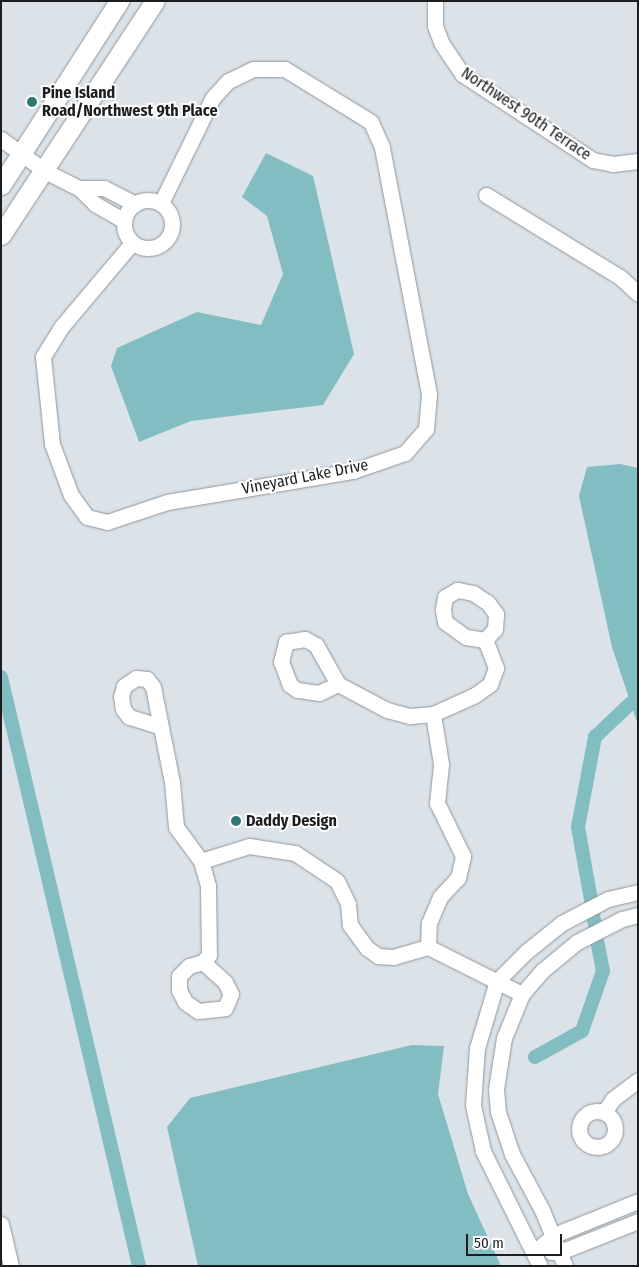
<!DOCTYPE html>
<html>
<head>
<meta charset="utf-8">
<style>
  body { margin:0 }
  #map { position:relative; width:639px; height:1267px; overflow:hidden; background:#dbe2e8; font-family:"Fira Sans Condensed",sans-serif }
  div>[style] { position:absolute }
  .water>* { inset:0; background:#82bdc2 }
  .canal>* { height:14px; margin:-7px; padding:0 7px; transform-origin:7px; border-radius:7px; background:#82bdc2 }
  .roads { filter:drop-shadow(0 0 1px #8f969b) drop-shadow(0 0 1px #8f969b) }
  .minor>* { height:15px; margin:-7.5px; padding:0 7.5px; transform-origin:7.5px; border-radius:7.5px; background:#fff }
  .minor>.ring { margin:-7.5px; padding:0; box-sizing:content-box; background:none; border:15px solid #fff; border-radius:50% }
  .major>* { height:19px; margin:-9.5px; padding:0 9.5px; transform-origin:9.5px; border-radius:9.5px; background:#fff }
  .dots>* { width:14px; height:14px; translate:-50% -50%; box-sizing:border-box; border:2px solid #fff; border-radius:50% }
  span { translate:-50% -50%; white-space:nowrap; text-align:center; line-height:1.15; -webkit-text-stroke:4px #fff; paint-order:stroke }
  .poi-label { font-size:16px; color:#1b1d1f; font-weight:700 }
  .left { translate:0 -50%; text-align:left }
  .street-label { font-size:16px; color:#1b1d1f }
  .frame { position:absolute; inset:0; border:2px solid #1b1d1f; pointer-events:none }
  .scale { position:absolute; left:466px; top:1234px; width:96px; height:22px; box-sizing:border-box; border:2px solid #1b1d1f; border-top:0; padding-left:6px; font-size:15px; line-height:18px; white-space:nowrap; color:#1b1d1f; -webkit-text-stroke:4px #fff; paint-order:stroke }
</style>
</head>
<body>
<div id="map">
  <div class="water">
    <div style="clip-path:polygon(266px 153px,313px 176px,354px 354px,323px 405px,191px 421px,139px 442px,111px 366px,117px 348px,197px 312px,261px 325px,283px 274px,267px 216px,242px 197px)"></div>
    <div style="clip-path:polygon(620px 464px,638px 468px,638px 725px,612px 647px,579px 496px,587px 467px)"></div>
    <div style="clip-path:polygon(412px 1045px,444px 1046px,438px 1094px,468px 1194px,501px 1266px,198px 1266px,167px 1127px,190px 1098px)"></div>
  </div>
  <div class="canal">
    <div style="left:1px;top:677px;width:605px;rotate:76.81deg"></div>
    <div style="left:591px;top:900px;width:74px;rotate:-100.1deg"></div>
    <div style="left:578px;top:827px;width:92px;rotate:-79.3deg"></div>
    <div style="left:595px;top:737px;width:50px;rotate:-43.4deg"></div>
    <div style="left:593px;top:915px;width:10px;rotate:79deg"></div>
    <div style="left:535px;top:1057px;width:54px;rotate:-29deg"></div>
    <div style="left:582px;top:1031px;width:64px;rotate:-70.7deg"></div>
    <div style="left:603px;top:971px;width:32px;rotate:-101deg"></div>
  </div>
  <div class="roads">
    <div class="minor">
      <div style="left:435px;top:1px;width:25px;rotate:90deg"></div>
      <div style="left:435px;top:26px;width:19px;rotate:69deg"></div>
      <div style="left:442px;top:44px;width:36px;rotate:56deg"></div>
      <div style="left:462px;top:74px;width:157px;rotate:33.3deg"></div>
      <div style="left:593px;top:160px;width:20px;rotate:11deg"></div>
      <div style="left:613px;top:164px;width:25px;rotate:-7deg"></div>
      <div style="left:1px;top:139px;width:54px;rotate:36deg"></div>
      <div style="left:45px;top:171px;width:38px;rotate:27deg"></div>
      <div style="left:79px;top:188px;width:23px;rotate:45deg"></div>
      <div style="left:95px;top:204px;width:34px;rotate:30deg"></div>
      <div style="left:79px;top:188px;width:25px"></div>
      <div style="left:104px;top:188px;width:35px;rotate:27deg"></div>
      <div style="left:486px;top:195px;width:157px;rotate:31.5deg"></div>
      <div style="left:620px;top:277px;width:25px;rotate:43deg"></div>
      <div class="ring" style="left:124px;top:200px;width:33px;height:33px"></div>
      <div style="left:132px;top:243px;width:109px;rotate:130.1deg"></div>
      <div style="left:62px;top:326px;width:36px;rotate:122deg"></div>
      <div style="left:43px;top:357px;width:87px;rotate:84.1deg"></div>
      <div style="left:52px;top:444px;width:54px;rotate:69.6deg"></div>
      <div style="left:71px;top:495px;width:27px;rotate:54deg"></div>
      <div style="left:87px;top:517px;width:21px;rotate:14deg"></div>
      <div style="left:107px;top:522px;width:63px;rotate:-18.4deg"></div>
      <div style="left:167px;top:502px;width:189px;rotate:-9.5deg"></div>
      <div style="left:353px;top:471px;width:55px;rotate:-19.1deg"></div>
      <div style="left:405px;top:453px;width:32px;rotate:-49deg"></div>
      <div style="left:426px;top:429px;width:35px;rotate:-85deg"></div>
      <div style="left:429px;top:394px;width:251px;rotate:-100.8deg"></div>
      <div style="left:382px;top:147px;width:27px;rotate:-114deg"></div>
      <div style="left:371px;top:122px;width:101px;rotate:-148.4deg"></div>
      <div style="left:285px;top:69px;width:32px;rotate:180deg"></div>
      <div style="left:253px;top:69px;width:28px;rotate:154deg"></div>
      <div style="left:228px;top:81px;width:24px;rotate:132deg"></div>
      <div style="left:212px;top:99px;width:116px;rotate:116.1deg"></div>
      <div style="left:338px;top:684px;width:21px;rotate:155deg"></div>
      <div style="left:319px;top:693px;width:22px;rotate:-172deg"></div>
      <div style="left:297px;top:690px;width:9px;rotate:-144deg"></div>
      <div style="left:290px;top:685px;width:25px;rotate:-111deg"></div>
      <div style="left:281px;top:662px;width:21px;rotate:-76deg"></div>
      <div style="left:286px;top:642px;width:19px;rotate:-9deg"></div>
      <div style="left:305px;top:639px;width:13px;rotate:29deg"></div>
      <div style="left:316px;top:645px;width:45px;rotate:60.6deg"></div>
      <div style="left:338px;top:684px;width:55px;rotate:28deg"></div>
      <div style="left:387px;top:710px;width:24px;rotate:15deg"></div>
      <div style="left:410px;top:716px;width:23px;rotate:-5deg"></div>
      <div style="left:433px;top:714px;width:46px;rotate:-24.3deg"></div>
      <div style="left:475px;top:695px;width:19px;rotate:-36deg"></div>
      <div style="left:490px;top:684px;width:17px;rotate:-69deg"></div>
      <div style="left:496px;top:668px;width:30px;rotate:-111deg"></div>
      <div style="left:485px;top:640px;width:15px;rotate:-48deg"></div>
      <div style="left:495px;top:629px;width:15px;rotate:-86deg"></div>
      <div style="left:496px;top:614px;width:14px;rotate:-126deg"></div>
      <div style="left:488px;top:603px;width:18px;rotate:-146deg"></div>
      <div style="left:473px;top:593px;width:16px;rotate:-169deg"></div>
      <div style="left:457px;top:590px;width:14px;rotate:150deg"></div>
      <div style="left:445px;top:597px;width:13px;rotate:99deg"></div>
      <div style="left:443px;top:610px;width:12px;rotate:81deg"></div>
      <div style="left:445px;top:622px;width:26px;rotate:36deg"></div>
      <div style="left:466px;top:637px;width:19px;rotate:9deg"></div>
      <div style="left:159px;top:726px;width:31px;rotate:-163deg"></div>
      <div style="left:129px;top:717px;width:10px;rotate:-127deg"></div>
      <div style="left:123px;top:709px;width:12px;rotate:-99deg"></div>
      <div style="left:121px;top:697px;width:11px;rotate:-75deg"></div>
      <div style="left:124px;top:686px;width:14px;rotate:-34deg"></div>
      <div style="left:136px;top:678px;width:11px;rotate:5deg"></div>
      <div style="left:147px;top:679px;width:10px;rotate:53deg"></div>
      <div style="left:153px;top:687px;width:97px;rotate:78.7deg"></div>
      <div style="left:172px;top:782px;width:45px;rotate:84.9deg"></div>
      <div style="left:176px;top:827px;width:42px;rotate:53.7deg"></div>
      <div style="left:201px;top:861px;width:26px;rotate:74deg"></div>
      <div style="left:208px;top:886px;width:69px;rotate:89.2deg"></div>
      <div style="left:209px;top:955px;width:9px;rotate:131deg"></div>
      <div style="left:203px;top:962px;width:15px;rotate:164deg"></div>
      <div style="left:189px;top:966px;width:14px;rotate:135deg"></div>
      <div style="left:179px;top:976px;width:14px;rotate:90deg"></div>
      <div style="left:179px;top:990px;width:13px;rotate:63deg"></div>
      <div style="left:185px;top:1002px;width:16px;rotate:35deg"></div>
      <div style="left:198px;top:1011px;width:27px;rotate:-6deg"></div>
      <div style="left:225px;top:1008px;width:15px;rotate:-67deg"></div>
      <div style="left:231px;top:994px;width:13px;rotate:-117deg"></div>
      <div style="left:225px;top:982px;width:30px;rotate:-138deg"></div>
      <div style="left:201px;top:861px;width:50px;rotate:-17.4deg"></div>
      <div style="left:249px;top:846px;width:47px;rotate:8.7deg"></div>
      <div style="left:295px;top:853px;width:50px;rotate:33.7deg"></div>
      <div style="left:337px;top:881px;width:25px;rotate:64deg"></div>
      <div style="left:348px;top:904px;width:21px;rotate:85deg"></div>
      <div style="left:350px;top:925px;width:29px;rotate:54deg"></div>
      <div style="left:367px;top:948px;width:14px;rotate:36deg"></div>
      <div style="left:378px;top:956px;width:15px;rotate:4deg"></div>
      <div style="left:393px;top:957px;width:36px;rotate:-16deg"></div>
      <div style="left:428px;top:947px;width:24px;rotate:-88deg"></div>
      <div style="left:429px;top:923px;width:28px;rotate:-67deg"></div>
      <div style="left:440px;top:897px;width:26px;rotate:-47deg"></div>
      <div style="left:458px;top:878px;width:23px;rotate:-77deg"></div>
      <div style="left:463px;top:856px;width:59px;rotate:-116.1deg"></div>
      <div style="left:437px;top:803px;width:39px;rotate:-84deg"></div>
      <div style="left:441px;top:764px;width:51px;rotate:-99.1deg"></div>
      <div style="left:428px;top:947px;width:105px;rotate:26.6deg"></div>
      <div class="ring" style="left:579px;top:1111px;width:21px;height:21px"></div>
      <div style="left:604px;top:1112px;width:16px;rotate:-55deg"></div>
      <div style="left:613px;top:1099px;width:31px;rotate:-37deg"></div>
      <div style="left:1px;top:1224px;width:43px;rotate:76.6deg"></div>
      <div style="left:534px;top:1252px;width:26px;rotate:-40deg"></div>
      <div style="left:554px;top:1235px;width:91px;rotate:-22deg"></div>
      <div style="left:551px;top:1252px;width:9px"></div>
      <div style="left:560px;top:1252px;width:84px;rotate:-21.7deg"></div>
      <div style="left:540px;top:1266px;width:128px;rotate:-116.4deg"></div>
      <div style="left:483px;top:1151px;width:47px;rotate:-102.3deg"></div>
      <div style="left:473px;top:1105px;width:57px;rotate:-86deg"></div>
      <div style="left:477px;top:1048px;width:70px;rotate:-73.4deg"></div>
      <div style="left:497px;top:981px;width:42px;rotate:-45deg"></div>
      <div style="left:527px;top:951px;width:45px;rotate:-38.7deg"></div>
      <div style="left:562px;top:923px;width:52px;rotate:-27.6deg"></div>
      <div style="left:608px;top:899px;width:31px;rotate:-13deg"></div>
      <div style="left:565px;top:1266px;width:61px;rotate:-112.3deg"></div>
      <div style="left:542px;top:1210px;width:64px;rotate:-118.2deg"></div>
      <div style="left:512px;top:1154px;width:44px;rotate:-108.4deg"></div>
      <div style="left:498px;top:1112px;width:23px;rotate:-95deg"></div>
      <div style="left:496px;top:1089px;width:52px;rotate:-81.1deg"></div>
      <div style="left:504px;top:1038px;width:48px;rotate:-67.8deg"></div>
      <div style="left:522px;top:994px;width:32px;rotate:-49deg"></div>
      <div style="left:543px;top:970px;width:44px;rotate:-39.5deg"></div>
      <div style="left:577px;top:942px;width:51px;rotate:-27.1deg"></div>
      <div style="left:622px;top:919px;width:16px;rotate:-14deg"></div>
    </div>
    <div class="major">
      <div style="left:1px;top:185px;width:219px;rotate:-57.3deg"></div>
      <div style="left:1px;top:235px;width:280px;rotate:-56.7deg"></div>
    </div>
  </div>
  <div class="dots">
    <div style="left:32px;top:102px;background:#2e7772"></div>
    <div style="left:236px;top:821px;background:#2e7772"></div>
  </div>
  <div class="poi-label">
    <span class="left" style="left:42px;top:102px">Pine Island<br>Road/Northwest 9th Place</span>
    <span class="left" style="left:246px;top:821px">Daddy Design</span>
  </div>
  <div class="street-label">
    <span style="left:526px;top:114px;rotate:34deg">Northwest 90th Terrace</span>
    <span style="left:305px;top:477px;rotate:-11deg">Vineyard Lake Drive</span>
  </div>
  <div class="frame"></div>
  <div class="scale">50 m</div>
</div>
</body>
</html>
